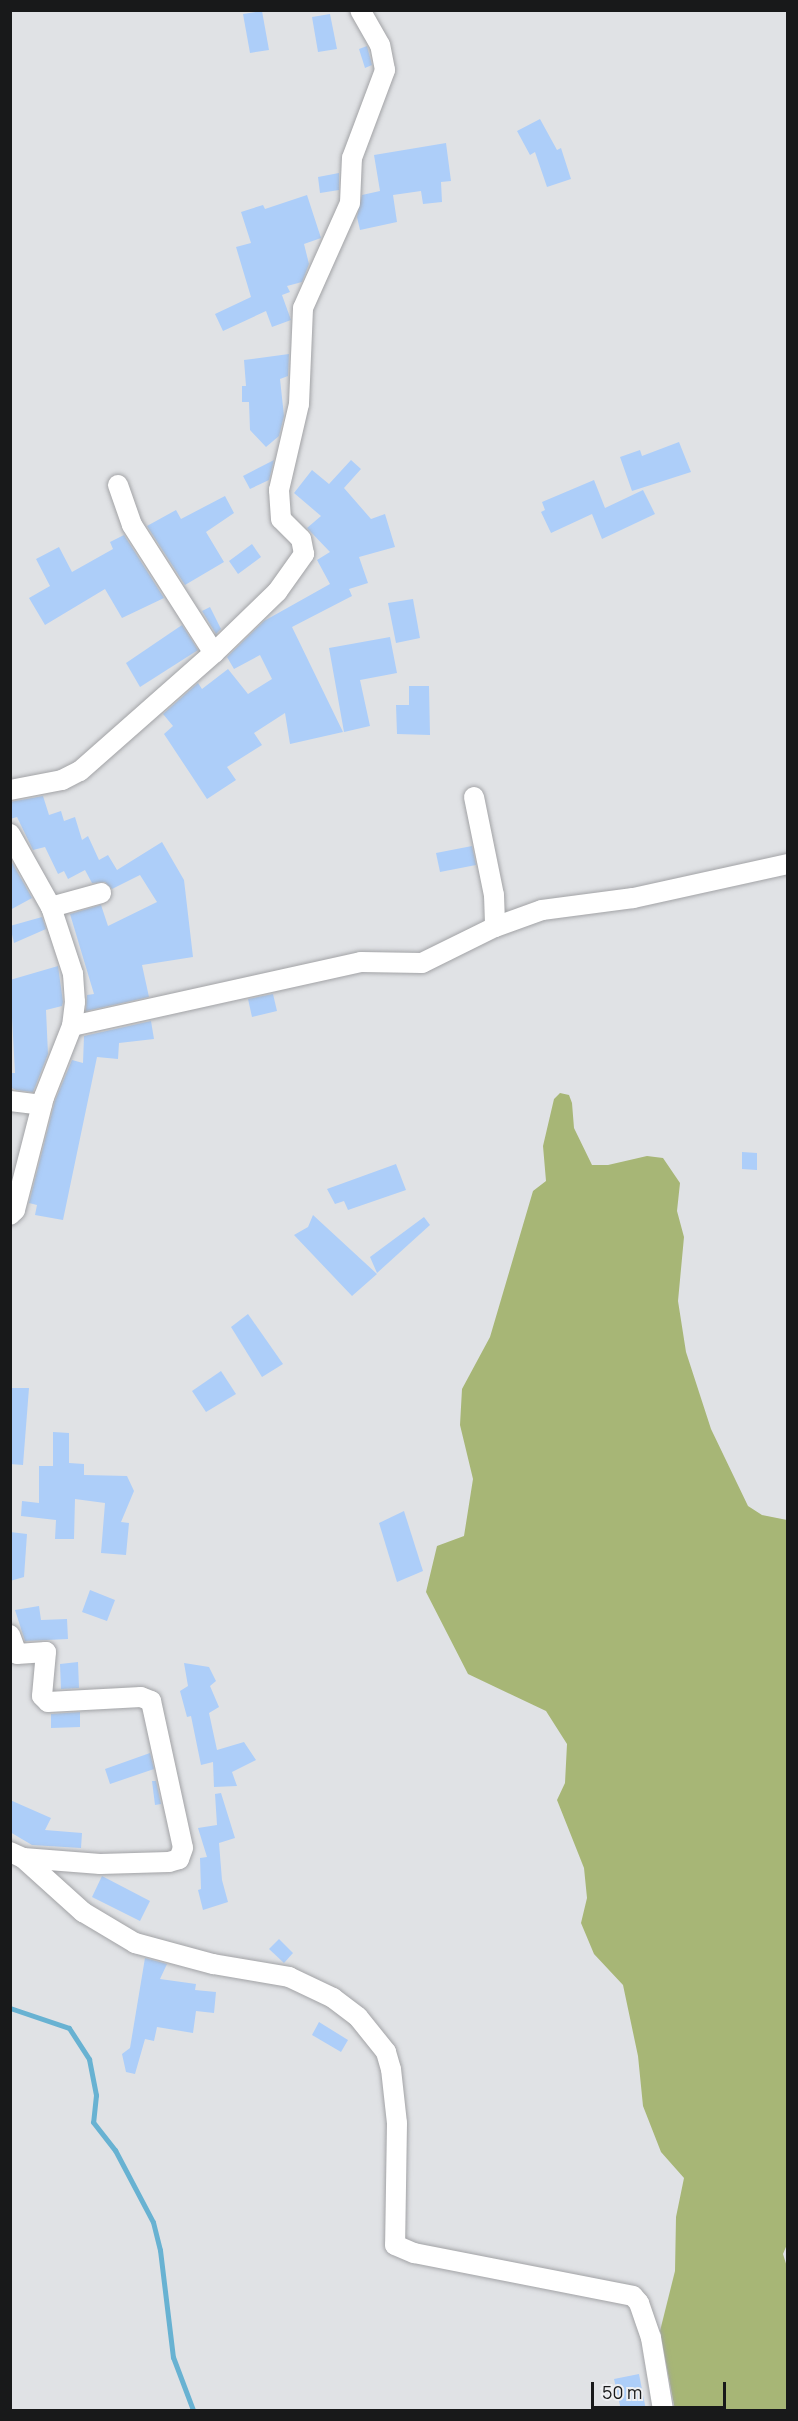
<!DOCTYPE html>
<html>
<head>
<meta charset="utf-8">
<style>
  body { margin:0 }
  #map { position:relative; width:798px; height:2421px; overflow:hidden; background:#e0e2e5; font-family:Manrope,sans-serif }
  div>[style] { position:absolute }
  .forest>* { inset:0; background:#a7b676 }
  .stream>* { height:5px; margin:-2.5px; padding:0 2.5px; transform-origin:2.5px; border-radius:2.5px; background:#68b2d2 }
  .building>* { inset:0; background:#adcef9 }
  .roads { filter:drop-shadow(0 0 2px #a2a3a6) drop-shadow(0 0 2px #a2a3a6) }
  .street>* { height:20px; margin:-10px; padding:0 10px; transform-origin:10px; border-radius:10px; background:#fff }
  span { translate:-50% -50%; white-space:nowrap; text-align:center; line-height:1.15; -webkit-text-stroke:4.5px #eeeff2; paint-order:stroke }
  .frame { position:absolute; inset:0; border:12px solid #18191a; pointer-events:none }
  .scale { position:absolute; left:591px; top:2382px; width:135px; height:27px; box-sizing:border-box; border:3px solid #18191a; border-top:0; padding-left:8px; font-size:18px; line-height:21px; white-space:nowrap; color:#18191a; -webkit-text-stroke:4px #eeeff2; paint-order:stroke }
</style>
</head>
<body>
<div id="map">
  <div class="forest">
    <div style="clip-path:polygon(560px 1093px,569px 1095px,572px 1103px,574px 1128px,592px 1165px,608px 1165px,647px 1156px,663px 1158px,680px 1183px,677px 1211px,684px 1237px,678px 1301px,686px 1352px,711px 1429px,748px 1506px,762px 1515px,787px 1520px,788px 2242px,783px 2254px,788px 2270px,787px 2410px,675px 2410px,660px 2331px,675px 2271px,676px 2217px,684px 2178px,661px 2152px,643px 2106px,638px 2056px,623px 1985px,594px 1954px,581px 1923px,587px 1898px,584px 1868px,557px 1800px,565px 1783px,567px 1744px,546px 1711px,468px 1674px,426px 1592px,437px 1546px,464px 1536px,473px 1479px,460px 1425px,462px 1389px,490px 1337px,533px 1191px,546px 1181px,543px 1146px,554px 1099px)"></div>
  </div>
  <div class="stream">
    <div style="left:10px;top:2008px;width:62px;rotate:18.7deg"></div>
    <div style="left:69px;top:2028px;width:37px;rotate:57deg"></div>
    <div style="left:89px;top:2059px;width:37px;rotate:79deg"></div>
    <div style="left:96px;top:2095px;width:27px;rotate:96deg"></div>
    <div style="left:93px;top:2122px;width:36px;rotate:52deg"></div>
    <div style="left:115px;top:2150px;width:81px;rotate:62.2deg"></div>
    <div style="left:153px;top:2222px;width:29px;rotate:76deg"></div>
    <div style="left:160px;top:2250px;width:108px;rotate:83.1deg"></div>
    <div style="left:173px;top:2357px;width:57px;rotate:69.3deg"></div>
  </div>
  <div class="building">
    <div style="clip-path:polygon(262px 11px,269px 50px,250px 53px,243px 14px)"></div>
    <div style="clip-path:polygon(330px 14px,337px 49px,318px 52px,312px 17px)"></div>
    <div style="clip-path:polygon(367px 46px,372px 65px,365px 68px,359px 49px)"></div>
    <div style="clip-path:polygon(540px 119px,557px 150px,561px 148px,571px 179px,547px 187px,535px 152px,530px 155px,517px 131px)"></div>
    <div style="clip-path:polygon(446px 143px,451px 181px,441px 182px,442px 202px,423px 204px,421px 191px,393px 195px,397px 222px,360px 230px,357px 217px,362px 195px,380px 191px,374px 155px)"></div>
    <div style="clip-path:polygon(339px 173px,339px 190px,320px 193px,318px 177px)"></div>
    <div style="clip-path:polygon(307px 195px,321px 238px,304px 244px,309px 264px,302px 282px,287px 286px,290px 292px,282px 295px,291px 320px,272px 327px,266px 311px,223px 331px,215px 314px,251px 297px,236px 247px,251px 243px,241px 212px,263px 205px,265px 209px)"></div>
    <div style="clip-path:polygon(289px 354px,288px 376px,280px 379px,284px 416px,279px 436px,266px 447px,250px 430px,249px 402px,242px 402px,242px 386px,246px 386px,244px 360px)"></div>
    <div style="clip-path:polygon(679px 442px,691px 472px,632px 491px,620px 457px,640px 450px,642px 456px)"></div>
    <div style="clip-path:polygon(274px 460px,269px 480px,250px 489px,243px 476px)"></div>
    <div style="clip-path:polygon(351px 460px,361px 469px,344px 488px,371px 519px,385px 514px,395px 547px,359px 557px,368px 583px,349px 589px,352px 596px,292px 627px,343px 732px,290px 744px,285px 713px,254px 733px,262px 745px,227px 767px,236px 780px,207px 799px,164px 734px,173px 726px,163px 714px,198px 683px,202px 689px,228px 669px,248px 694px,272px 679px,260px 655px,234px 669px,227px 657px,264px 621px,330px 584px,317px 560px,330px 552px,307px 528px,321px 516px,294px 493px,312px 470px,329px 484px)"></div>
    <div style="clip-path:polygon(594px 480px,605px 508px,643px 490px,655px 514px,602px 539px,592px 514px,551px 533px,541px 512px,545px 510px,542px 502px)"></div>
    <div style="clip-path:polygon(225px 496px,234px 513px,206px 532px,224px 562px,185px 585px,147px 526px,176px 510px,181px 519px)"></div>
    <div style="clip-path:polygon(124px 535px,164px 598px,122px 618px,105px 589px,45px 625px,29px 598px,50px 586px,36px 559px,59px 547px,72px 572px,113px 549px,110px 542px)"></div>
    <div style="clip-path:polygon(252px 544px,261px 557px,238px 574px,229px 561px)"></div>
    <div style="clip-path:polygon(413px 599px,420px 638px,396px 643px,388px 603px)"></div>
    <div style="clip-path:polygon(210px 607px,221px 629px,216px 634px,202px 611px)"></div>
    <div style="clip-path:polygon(182px 625px,198px 650px,140px 687px,126px 663px)"></div>
    <div style="clip-path:polygon(390px 637px,397px 673px,360px 680px,370px 726px,344px 732px,329px 648px)"></div>
    <div style="clip-path:polygon(409px 686px,429px 686px,430px 735px,397px 734px,396px 705px,409px 705px)"></div>
    <div style="clip-path:polygon(43px 796px,49px 815px,61px 811px,64px 821px,75px 817px,82px 840px,88px 836px,99px 860px,108px 855px,117px 870px,162px 842px,184px 880px,193px 957px,142px 965px,149px 997px,86px 1011px,87px 995px,94px 994px,70px 914px,101px 905px,108px 926px,157px 902px,140px 875px,112px 889px,105px 882px,92px 883px,85px 870px,68px 879px,64px 871px,58px 874px,45px 847px,33px 850px,17px 817px,10px 819px,10px 802px)"></div>
    <div style="clip-path:polygon(472px 846px,476px 865px,440px 872px,436px 853px)"></div>
    <div style="clip-path:polygon(10px 859px,32px 898px,10px 910px)"></div>
    <div style="clip-path:polygon(42px 917px,46px 929px,14px 943px,10px 926px)"></div>
    <div style="clip-path:polygon(58px 966px,63px 1002px,62px 1006px,46px 1010px,48px 1054px,33px 1092px,16px 1090px,10px 1087px,10px 1073px,15px 1073px,10px 980px)"></div>
    <div style="clip-path:polygon(273px 994px,277px 1011px,252px 1017px,248px 999px)"></div>
    <div style="clip-path:polygon(151px 1021px,154px 1039px,119px 1043px,118px 1059px,97px 1057px,63px 1220px,35px 1215px,37px 1205px,29px 1203px,55px 1101px,72px 1060px,83px 1063px,84px 1036px)"></div>
    <div style="clip-path:polygon(742px 1152px,757px 1153px,757px 1170px,742px 1169px)"></div>
    <div style="clip-path:polygon(396px 1164px,406px 1190px,348px 1210px,344px 1201px,335px 1204px,327px 1189px)"></div>
    <div style="clip-path:polygon(313px 1215px,377px 1274px,352px 1296px,294px 1235px,308px 1227px)"></div>
    <div style="clip-path:polygon(424px 1217px,430px 1225px,377px 1273px,370px 1257px)"></div>
    <div style="clip-path:polygon(248px 1314px,283px 1364px,262px 1377px,231px 1327px)"></div>
    <div style="clip-path:polygon(221px 1371px,236px 1394px,206px 1412px,192px 1391px)"></div>
    <div style="clip-path:polygon(10px 1388px,29px 1388px,23px 1465px,10px 1464px)"></div>
    <div style="clip-path:polygon(53px 1432px,69px 1433px,69px 1463px,84px 1464px,84px 1475px,127px 1476px,134px 1491px,121px 1522px,129px 1523px,126px 1555px,101px 1553px,105px 1503px,75px 1499px,74px 1539px,55px 1539px,56px 1520px,21px 1516px,22px 1501px,39px 1503px,39px 1466px,53px 1466px)"></div>
    <div style="clip-path:polygon(404px 1511px,423px 1571px,397px 1582px,379px 1523px)"></div>
    <div style="clip-path:polygon(10px 1532px,27px 1534px,24px 1577px,10px 1581px)"></div>
    <div style="clip-path:polygon(90px 1590px,115px 1600px,107px 1621px,82px 1612px)"></div>
    <div style="clip-path:polygon(39px 1606px,41px 1620px,67px 1619px,68px 1639px,25px 1641px,15px 1610px)"></div>
    <div style="clip-path:polygon(78px 1662px,79px 1688px,61px 1689px,60px 1664px)"></div>
    <div style="clip-path:polygon(184px 1663px,209px 1667px,216px 1681px,210px 1686px,219px 1707px,209px 1713px,217px 1750px,244px 1742px,256px 1760px,232px 1772px,237px 1786px,214px 1787px,213px 1762px,201px 1765px,191px 1716px,187px 1717px,180px 1691px,188px 1686px)"></div>
    <div style="clip-path:polygon(80px 1712px,80px 1727px,51px 1728px,51px 1714px)"></div>
    <div style="clip-path:polygon(150px 1753px,154px 1769px,110px 1784px,105px 1769px)"></div>
    <div style="clip-path:polygon(152px 1781px,156px 1781px,161px 1804px,155px 1805px)"></div>
    <div style="clip-path:polygon(221px 1793px,235px 1838px,219px 1843px,222px 1880px,228px 1902px,203px 1910px,198px 1890px,201px 1889px,200px 1858px,207px 1857px,198px 1828px,217px 1825px,215px 1794px)"></div>
    <div style="clip-path:polygon(10px 1800px,51px 1818px,45px 1830px,82px 1833px,81px 1848px,32px 1845px,10px 1832px)"></div>
    <div style="clip-path:polygon(102px 1876px,150px 1901px,140px 1921px,92px 1897px)"></div>
    <div style="clip-path:polygon(279px 1939px,293px 1953px,284px 1963px,269px 1949px)"></div>
    <div style="clip-path:polygon(145px 1958px,167px 1964px,160px 1979px,196px 1984px,195px 1990px,216px 1992px,214px 2013px,196px 2011px,193px 2033px,157px 2027px,154px 2041px,145px 2039px,135px 2074px,126px 2072px,122px 2054px,130px 2048px)"></div>
    <div style="clip-path:polygon(319px 2022px,348px 2040px,341px 2052px,312px 2035px)"></div>
    <div style="clip-path:polygon(639px 2374px,646px 2410px,621px 2410px,614px 2379px)"></div>
  </div>
  <div class="roads">
    <div class="street">
      <div style="left:118px;top:485px;width:42px;rotate:70.7deg"></div>
      <div style="left:132px;top:525px;width:152px;rotate:57.4deg"></div>
      <div style="left:10px;top:790px;width:53px;rotate:-10.9deg"></div>
      <div style="left:62px;top:780px;width:20px;rotate:-27deg"></div>
      <div style="left:80px;top:771px;width:179px;rotate:-41.4deg"></div>
      <div style="left:214px;top:653px;width:88px;rotate:-44.1deg"></div>
      <div style="left:277px;top:592px;width:47px;rotate:-54.6deg"></div>
      <div style="left:304px;top:554px;width:15px;rotate:-101deg"></div>
      <div style="left:301px;top:539px;width:28px;rotate:-135deg"></div>
      <div style="left:281px;top:519px;width:29px;rotate:-94deg"></div>
      <div style="left:279px;top:490px;width:88px;rotate:-76.9deg"></div>
      <div style="left:299px;top:404px;width:96px;rotate:-87.6deg"></div>
      <div style="left:303px;top:308px;width:115px;rotate:-65.9deg"></div>
      <div style="left:350px;top:203px;width:45px;rotate:-87.5deg"></div>
      <div style="left:352px;top:158px;width:94px;rotate:-69.4deg"></div>
      <div style="left:385px;top:70px;width:25px;rotate:-101deg"></div>
      <div style="left:380px;top:45px;width:40px;rotate:-119.7deg"></div>
      <div style="left:474px;top:797px;width:100px;rotate:78.5deg"></div>
      <div style="left:494px;top:895px;width:32px;rotate:88deg"></div>
      <div style="left:10px;top:834px;width:84px;rotate:60.7deg"></div>
      <div style="left:51px;top:907px;width:71px;rotate:71.8deg"></div>
      <div style="left:73px;top:974px;width:28px;rotate:86deg"></div>
      <div style="left:75px;top:1002px;width:24px;rotate:97deg"></div>
      <div style="left:72px;top:1026px;width:76px;rotate:111.5deg"></div>
      <div style="left:44px;top:1097px;width:117px;rotate:104.4deg"></div>
      <div style="left:15px;top:1210px;width:7px;rotate:135deg"></div>
      <div style="left:51px;top:907px;width:52px;rotate:-15.6deg"></div>
      <div style="left:72px;top:1026px;width:296px;rotate:-12.5deg"></div>
      <div style="left:361px;top:962px;width:61px;rotate:0.9deg"></div>
      <div style="left:422px;top:963px;width:81px;rotate:-26.3deg"></div>
      <div style="left:495px;top:927px;width:50px;rotate:-19.9deg"></div>
      <div style="left:542px;top:910px;width:92px;rotate:-7.5deg"></div>
      <div style="left:633px;top:898px;width:159px;rotate:-12.4deg"></div>
      <div style="left:10px;top:1101px;width:32px;rotate:7deg"></div>
      <div style="left:10px;top:1635px;width:20px;rotate:70deg"></div>
      <div style="left:17px;top:1654px;width:29px;rotate:-4deg"></div>
      <div style="left:46px;top:1652px;width:44px;rotate:95.2deg"></div>
      <div style="left:42px;top:1696px;width:8px;rotate:45deg"></div>
      <div style="left:48px;top:1702px;width:93px;rotate:-3.1deg"></div>
      <div style="left:141px;top:1697px;width:11px;rotate:22deg"></div>
      <div style="left:151px;top:1701px;width:150px;rotate:77.7deg"></div>
      <div style="left:183px;top:1848px;width:12px;rotate:110deg"></div>
      <div style="left:179px;top:1859px;width:10px;rotate:163deg"></div>
      <div style="left:169px;top:1862px;width:69px;rotate:178.3deg"></div>
      <div style="left:100px;top:1864px;width:77px;rotate:-175.5deg"></div>
      <div style="left:10px;top:1852px;width:14px;rotate:25deg"></div>
      <div style="left:23px;top:1858px;width:81px;rotate:42deg"></div>
      <div style="left:83px;top:1912px;width:61px;rotate:30.8deg"></div>
      <div style="left:135px;top:1943px;width:81px;rotate:15.1deg"></div>
      <div style="left:213px;top:1964px;width:77px;rotate:9.7deg"></div>
      <div style="left:289px;top:1977px;width:49px;rotate:25.5deg"></div>
      <div style="left:333px;top:1998px;width:31px;rotate:37deg"></div>
      <div style="left:358px;top:2017px;width:45px;rotate:51.3deg"></div>
      <div style="left:386px;top:2052px;width:18px;rotate:74deg"></div>
      <div style="left:391px;top:2069px;width:54px;rotate:83.7deg"></div>
      <div style="left:397px;top:2123px;width:122px;rotate:90.9deg"></div>
      <div style="left:395px;top:2245px;width:21px;rotate:23deg"></div>
      <div style="left:414px;top:2253px;width:223px;rotate:11.1deg"></div>
      <div style="left:633px;top:2296px;width:9px;rotate:49deg"></div>
      <div style="left:639px;top:2303px;width:37px;rotate:71deg"></div>
      <div style="left:651px;top:2338px;width:73px;rotate:80.5deg"></div>
    </div>
  </div>
  <div class="frame"></div>
  <div class="scale">50 m</div>
</div>
</body>
</html>
